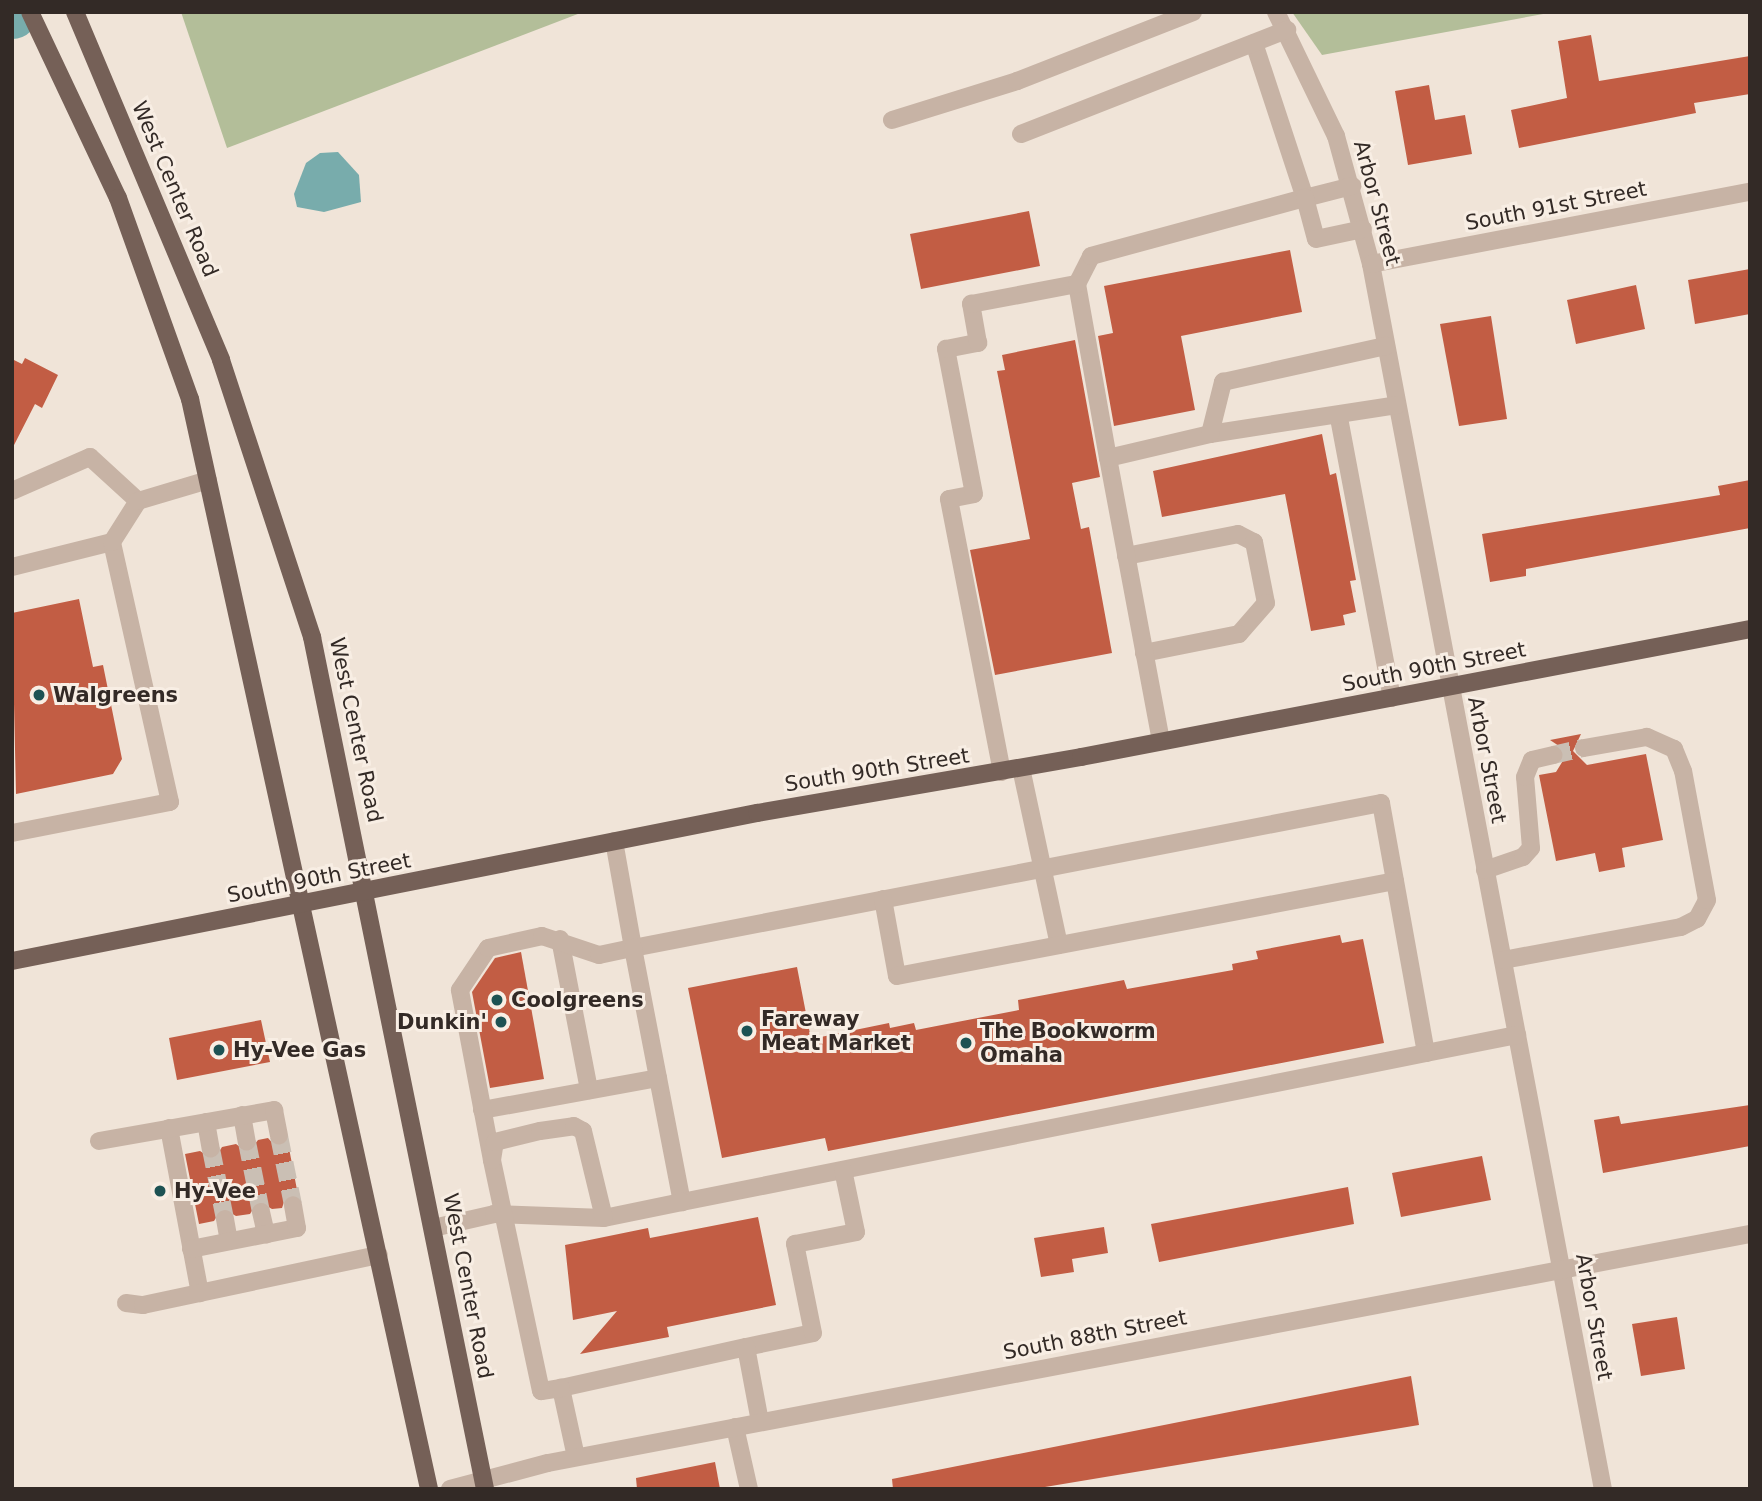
<!DOCTYPE html>
<html>
<head>
<meta charset="utf-8">
<style>
  body { margin:0 }
  #map { position:relative; width:1762px; height:1501px; overflow:hidden; background:#f0e4d8; font-family:"DejaVu Sans",sans-serif }
  div>[style] { position:absolute }
  .green>* { inset:0; background:#b3be99 }
  .water>* { inset:0; background:#78acac }
  .river>* { height:51px; margin:-25.5px; padding:0 25.5px; transform-origin:25.5px; border-radius:25.5px; background:#78acac }
  .building>* { inset:0; background:#c25d44 }
  .minor-tunnel>* { height:18px; margin-top:-9px; transform-origin:0; background:repeating-linear-gradient(90deg,#cabfb4 0 18px,transparent 0 27px) }
  .minor>* { height:18px; margin:-9px; padding:0 9px; transform-origin:9px; border-radius:9px; background:#c7b3a5 }
  .major>* { height:18px; margin:-9px; padding:0 9px; transform-origin:9px; border-radius:9px; background:#756057 }
  .dots>* { width:19px; height:19px; translate:-50% -50%; box-sizing:border-box; border:4px solid #f8eee4; border-radius:50% }
  span { translate:-50% -50%; white-space:nowrap; text-align:center; line-height:1.15; -webkit-text-stroke:6px #f8eee4; paint-order:stroke }
  .street-label { font-size:21px; color:#332a26 }
  .poi-label { font-size:21px; color:#332a26; font-weight:700 }
  .left { translate:0 -50%; text-align:left }
  .right { translate:-100% -50%; text-align:right }
  .frame { position:absolute; inset:0; border:14px solid #332a26; pointer-events:none }
</style>
</head>
<body>
<div id="map">
  <div class="green">
    <div style="clip-path:polygon(181px 12px,583px 12px,227px 148px)"></div>
    <div style="clip-path:polygon(1292px 12px,1554px 12px,1322px 55px)"></div>
  </div>
  <div class="water">
    <div style="clip-path:polygon(338px 152px,359px 175px,361px 202px,324px 212px,297px 207px,294px 194px,306px 163px,320px 153px)"></div>
  </div>
  <div class="river">
    <div style="left:12px;top:13px;width:1px;rotate:-45deg"></div>
  </div>
  <div class="building">
    <div style="clip-path:polygon(1591px 35px,1599px 81px,1750px 56px,1750px 94px,1694px 103px,1696px 113px,1519px 148px,1511px 110px,1567px 98px,1558px 41px)"></div>
    <div style="clip-path:polygon(1429px 85px,1435px 120px,1465px 115px,1472px 154px,1408px 165px,1395px 91px)"></div>
    <div style="clip-path:polygon(1029px 211px,1040px 266px,921px 289px,910px 234px)"></div>
    <div style="clip-path:polygon(1290px 250px,1302px 312px,1181px 336px,1195px 410px,1114px 426px,1098px 336px,1113px 333px,1104px 286px)"></div>
    <div style="clip-path:polygon(1750px 269px,1750px 314px,1695px 324px,1688px 280px)"></div>
    <div style="clip-path:polygon(1636px 285px,1645px 329px,1576px 344px,1567px 300px)"></div>
    <div style="clip-path:polygon(1491px 316px,1507px 419px,1459px 426px,1440px 324px)"></div>
    <div style="clip-path:polygon(1075px 340px,1100px 477px,1072px 483px,1081px 529px,1089px 527px,1112px 653px,995px 675px,970px 550px,1030px 539px,997px 371px,1005px 370px,1002px 355px)"></div>
    <div style="clip-path:polygon(25px 358px,58px 375px,42px 408px,35px 404px,12px 449px,12px 359px,22px 364px)"></div>
    <div style="clip-path:polygon(1322px 434px,1330px 475px,1336px 473px,1356px 580px,1350px 581px,1356px 612px,1343px 615px,1345px 625px,1311px 631px,1285px 494px,1162px 517px,1153px 471px)"></div>
    <div style="clip-path:polygon(1750px 480px,1750px 528px,1526px 569px,1526px 576px,1490px 582px,1482px 534px,1720px 495px,1718px 486px)"></div>
    <div style="clip-path:polygon(79px 599px,93px 667px,103px 665px,122px 759px,113px 774px,16px 794px,12px 613px)"></div>
    <div style="clip-path:polygon(1581px 734px,1573px 751px,1587px 765px,1646px 754px,1663px 840px,1622px 848px,1625px 867px,1599px 872px,1595px 853px,1556px 861px,1539px 775px,1556px 772px,1564px 759px,1562px 748px,1550px 740px)"></div>
    <div style="clip-path:polygon(1340px 935px,1342px 943px,1363px 939px,1384px 1043px,828px 1151px,825px 1138px,722px 1158px,688px 988px,797px 967px,811px 1039px,889px 1023px,890px 1028px,914px 1023px,916px 1030px,1019px 1010px,1018px 1000px,1124px 980px,1127px 989px,1233px 970px,1232px 964px,1258px 959px,1256px 951px)"></div>
    <div style="clip-path:polygon(521px 952px,544px 1079px,490px 1088px,472px 992px,495px 958px)"></div>
    <div style="clip-path:polygon(261px 1020px,270px 1062px,177px 1080px,169px 1038px)"></div>
    <div style="clip-path:polygon(1750px 1105px,1750px 1146px,1603px 1173px,1594px 1120px,1619px 1116px,1621px 1124px)"></div>
    <div style="clip-path:polygon(268px 1138px,276px 1147px,288px 1143px,298px 1195px,286px 1196px,282px 1208px,272px 1209px,258px 1201px,250px 1214px,236px 1216px,222px 1208px,214px 1221px,199px 1224px,185px 1154px,200px 1151px,214px 1160px,222px 1147px,236px 1144px,248px 1153px,258px 1140px)"></div>
    <div style="clip-path:polygon(1482px 1156px,1491px 1200px,1401px 1217px,1392px 1173px)"></div>
    <div style="clip-path:polygon(1348px 1187px,1354px 1224px,1159px 1262px,1151px 1224px)"></div>
    <div style="clip-path:polygon(758px 1217px,776px 1305px,667px 1327px,669px 1337px,580px 1354px,617px 1311px,573px 1320px,565px 1245px,648px 1228px,650px 1238px)"></div>
    <div style="clip-path:polygon(1104px 1227px,1108px 1253px,1072px 1259px,1074px 1272px,1041px 1277px,1034px 1238px)"></div>
    <div style="clip-path:polygon(1677px 1317px,1685px 1369px,1641px 1376px,1632px 1324px)"></div>
    <div style="clip-path:polygon(1411px 1376px,1419px 1425px,1033px 1489px,893px 1489px,892px 1479px)"></div>
    <div style="clip-path:polygon(715px 1462px,720px 1489px,637px 1489px,636px 1478px)"></div>
  </div>
  <div class="minor-tunnel">
    <div style="left:1553px;top:755px;width:32px;rotate:-13deg"></div>
    <div style="left:279px;top:1136px;width:70px;rotate:78.5deg"></div>
    <div style="left:247px;top:1142px;width:71px;rotate:78.7deg"></div>
    <div style="left:211px;top:1149px;width:71px;rotate:78.7deg"></div>
  </div>
  <div class="minor">
    <div style="left:1276px;top:12px;width:138px;rotate:64.2deg"></div>
    <div style="left:1336px;top:136px;width:133px;rotate:74.7deg"></div>
    <div style="left:1371px;top:264px;width:1247px;rotate:79.28deg"></div>
    <div style="left:1254px;top:43px;width:163px;rotate:71.8deg"></div>
    <div style="left:1305px;top:198px;width:49px;rotate:-14.3deg"></div>
    <div style="left:892px;top:120px;width:131px;rotate:-17.3deg"></div>
    <div style="left:1017px;top:81px;width:189px;rotate:-21.4deg"></div>
    <div style="left:1021px;top:134px;width:286px;rotate:-21.4deg"></div>
    <div style="left:1371px;top:264px;width:386px;rotate:-10.8deg"></div>
    <div style="left:1077px;top:284px;width:177px;rotate:79.9deg"></div>
    <div style="left:1339px;top:418px;width:285px;rotate:79.3deg"></div>
    <div style="left:1210px;top:434px;width:189px;rotate:-8.8deg"></div>
    <div style="left:12px;top:491px;width:85px;rotate:-23.6deg"></div>
    <div style="left:90px;top:457px;width:65px;rotate:42.5deg"></div>
    <div style="left:1126px;top:556px;width:114px;rotate:-11.1deg"></div>
    <div style="left:1238px;top:534px;width:18px;rotate:27deg"></div>
    <div style="left:1254px;top:542px;width:62px;rotate:78.9deg"></div>
    <div style="left:1266px;top:603px;width:41px;rotate:131.1deg"></div>
    <div style="left:1239px;top:634px;width:97px;rotate:168.7deg"></div>
    <div style="left:12px;top:567px;width:103px;rotate:-14deg"></div>
    <div style="left:1161px;top:741px;width:288px;rotate:-100.6deg"></div>
    <div style="left:1108px;top:458px;width:105px;rotate:-13.2deg"></div>
    <div style="left:1210px;top:434px;width:54px;rotate:-76deg"></div>
    <div style="left:1223px;top:382px;width:167px;rotate:-12.5deg"></div>
    <div style="left:1021px;top:768px;width:181px;rotate:77.9deg"></div>
    <div style="left:1002px;top:772px;width:278px;rotate:-101deg"></div>
    <div style="left:949px;top:499px;width:25px;rotate:-11deg"></div>
    <div style="left:974px;top:494px;width:148px;rotate:-100.9deg"></div>
    <div style="left:946px;top:349px;width:33px;rotate:-11deg"></div>
    <div style="left:978px;top:343px;width:40px;rotate:-100deg"></div>
    <div style="left:971px;top:304px;width:108px;rotate:-10.7deg"></div>
    <div style="left:1077px;top:284px;width:31px;rotate:-63deg"></div>
    <div style="left:1091px;top:256px;width:222px;rotate:-15.2deg"></div>
    <div style="left:1305px;top:198px;width:42px;rotate:75deg"></div>
    <div style="left:1316px;top:239px;width:48px;rotate:-12deg"></div>
    <div style="left:12px;top:833px;width:161px;rotate:-11.1deg"></div>
    <div style="left:170px;top:802px;width:266px;rotate:-102.6deg"></div>
    <div style="left:112px;top:542px;width:49px;rotate:-57.6deg"></div>
    <div style="left:138px;top:501px;width:73px;rotate:-16.7deg"></div>
    <div style="left:614px;top:841px;width:109px;rotate:79.9deg"></div>
    <div style="left:633px;top:948px;width:762px;rotate:-10.97deg"></div>
    <div style="left:1381px;top:803px;width:254px;rotate:79.8deg"></div>
    <div style="left:1426px;top:1053px;width:93px;rotate:-11.2deg"></div>
    <div style="left:1485px;top:870px;width:40px;rotate:-18.9deg"></div>
    <div style="left:1523px;top:857px;width:12px;rotate:-48deg"></div>
    <div style="left:1531px;top:848px;width:71px;rotate:-94.8deg"></div>
    <div style="left:1525px;top:777px;width:18px;rotate:-68deg"></div>
    <div style="left:1532px;top:760px;width:22px;rotate:-13deg"></div>
    <div style="left:883px;top:899px;width:78px;rotate:79.7deg"></div>
    <div style="left:897px;top:976px;width:507px;rotate:-10.8deg"></div>
    <div style="left:560px;top:939px;width:154px;rotate:79.1deg"></div>
    <div style="left:1503px;top:960px;width:181px;rotate:-10.5deg"></div>
    <div style="left:1681px;top:927px;width:18px;rotate:-27deg"></div>
    <div style="left:1697px;top:919px;width:21px;rotate:-62deg"></div>
    <div style="left:1707px;top:900px;width:131px;rotate:-100.5deg"></div>
    <div style="left:1683px;top:771px;width:24px;rotate:-112deg"></div>
    <div style="left:1674px;top:749px;width:30px;rotate:-156deg"></div>
    <div style="left:1647px;top:737px;width:64px;rotate:170.1deg"></div>
    <div style="left:482px;top:1110px;width:179px;rotate:-10.3deg"></div>
    <div style="left:242px;top:1115px;width:27px;rotate:80deg"></div>
    <div style="left:206px;top:1122px;width:27px;rotate:80deg"></div>
    <div style="left:169px;top:1128px;width:168px;rotate:79.4deg"></div>
    <div style="left:99px;top:1141px;width:178px;rotate:-10deg"></div>
    <div style="left:274px;top:1110px;width:26px;rotate:79deg"></div>
    <div style="left:492px;top:1160px;width:173px;rotate:-100.7deg"></div>
    <div style="left:460px;top:990px;width:50px;rotate:-56.3deg"></div>
    <div style="left:488px;top:948px;width:55px;rotate:-12.5deg"></div>
    <div style="left:542px;top:936px;width:60px;rotate:18.4deg"></div>
    <div style="left:599px;top:955px;width:35px;rotate:-12deg"></div>
    <div style="left:633px;top:948px;width:259px;rotate:79.1deg"></div>
    <div style="left:682px;top:1202px;width:759px;rotate:-11.32deg"></div>
    <div style="left:261px;top:1212px;width:23px;rotate:77deg"></div>
    <div style="left:225px;top:1219px;width:22px;rotate:80deg"></div>
    <div style="left:433px;top:1228px;width:63px;rotate:-12.9deg"></div>
    <div style="left:494px;top:1214px;width:110px;rotate:2.1deg"></div>
    <div style="left:604px;top:1218px;width:80px;rotate:-11.6deg"></div>
    <div style="left:191px;top:1249px;width:108px;rotate:-11.2deg"></div>
    <div style="left:297px;top:1228px;width:23px;rotate:-100deg"></div>
    <div style="left:126px;top:1303px;width:17px;rotate:7deg"></div>
    <div style="left:143px;top:1305px;width:241px;rotate:-12deg"></div>
    <div style="left:746px;top:1347px;width:68px;rotate:-11.8deg"></div>
    <div style="left:813px;top:1333px;width:91px;rotate:-101.4deg"></div>
    <div style="left:795px;top:1244px;width:62px;rotate:-11.1deg"></div>
    <div style="left:856px;top:1232px;width:63px;rotate:-101.8deg"></div>
    <div style="left:561px;top:1388px;width:189px;rotate:-12.5deg"></div>
    <div style="left:746px;top:1347px;width:76px;rotate:79.4deg"></div>
    <div style="left:735px;top:1427px;width:64px;rotate:77.3deg"></div>
    <div style="left:576px;top:1457px;width:71px;rotate:-102.3deg"></div>
    <div style="left:561px;top:1388px;width:20px;rotate:171deg"></div>
    <div style="left:541px;top:1391px;width:236px;rotate:-102deg"></div>
    <div style="left:492px;top:1160px;width:18px;rotate:-81deg"></div>
    <div style="left:495px;top:1142px;width:46px;rotate:-13.7deg"></div>
    <div style="left:540px;top:1131px;width:34px;rotate:-8deg"></div>
    <div style="left:574px;top:1126px;width:10px;rotate:29deg"></div>
    <div style="left:583px;top:1131px;width:89px;rotate:76.4deg"></div>
    <div style="left:450px;top:1489px;width:101px;rotate:-14.9deg"></div>
    <div style="left:548px;top:1463px;width:1224px;rotate:-10.79deg"></div>
  </div>
  <div class="major">
    <div style="left:30px;top:12px;width:206px;rotate:64.7deg"></div>
    <div style="left:118px;top:198px;width:214px;rotate:70.3deg"></div>
    <div style="left:190px;top:399px;width:1116px;rotate:77.63deg"></div>
    <div style="left:75px;top:12px;width:377px;rotate:67.2deg"></div>
    <div style="left:221px;top:360px;width:292px;rotate:71.8deg"></div>
    <div style="left:312px;top:637px;width:869px;rotate:78.52deg"></div>
    <div style="left:12px;top:961px;width:760px;rotate:-11.24deg"></div>
    <div style="left:757px;top:813px;width:329px;rotate:-9.8deg"></div>
    <div style="left:1081px;top:757px;width:681px;rotate:-10.83deg"></div>
  </div>
  <div class="dots">
    <div style="left:39px;top:695px;background:#1d5253"></div>
    <div style="left:497px;top:1000px;background:#1d5253"></div>
    <div style="left:501px;top:1022px;background:#1d5253"></div>
    <div style="left:747px;top:1031px;background:#1d5253"></div>
    <div style="left:966px;top:1043px;background:#1d5253"></div>
    <div style="left:219px;top:1050px;background:#1d5253"></div>
    <div style="left:160px;top:1191px;background:#1d5253"></div>
  </div>
  <div class="street-label">
    <span style="left:175px;top:189px;rotate:67deg">West Center Road</span>
    <span style="left:1377px;top:203px;rotate:75deg">Arbor Street</span>
    <span style="left:1556px;top:206px;rotate:-11deg">South 91st Street</span>
    <span style="left:1434px;top:667px;rotate:-11deg">South 90th Street</span>
    <span style="left:356px;top:730px;rotate:78deg">West Center Road</span>
    <span style="left:1487px;top:760px;rotate:79deg">Arbor Street</span>
    <span style="left:877px;top:770px;rotate:-9deg">South 90th Street</span>
    <span style="left:319px;top:878px;rotate:-11deg">South 90th Street</span>
    <span style="left:468px;top:1286px;rotate:79deg">West Center Road</span>
    <span style="left:1594px;top:1317px;rotate:80deg">Arbor Street</span>
    <span style="left:1095px;top:1335px;rotate:-11deg">South 88th Street</span>
  </div>
  <div class="poi-label">
    <span class="left" style="left:53px;top:695px">Walgreens</span>
    <span class="left" style="left:511px;top:1000px">Coolgreens</span>
    <span class="left" style="left:761px;top:1031px">Fareway<br>Meat Market</span>
    <span class="right" style="left:487px;top:1022px">Dunkin'</span>
    <span class="left" style="left:980px;top:1043px">The Bookworm<br>Omaha</span>
    <span class="left" style="left:233px;top:1050px">Hy-Vee Gas</span>
    <span class="left" style="left:174px;top:1191px">Hy-Vee</span>
  </div>
  <div class="frame"></div>
</div>
</body>
</html>
